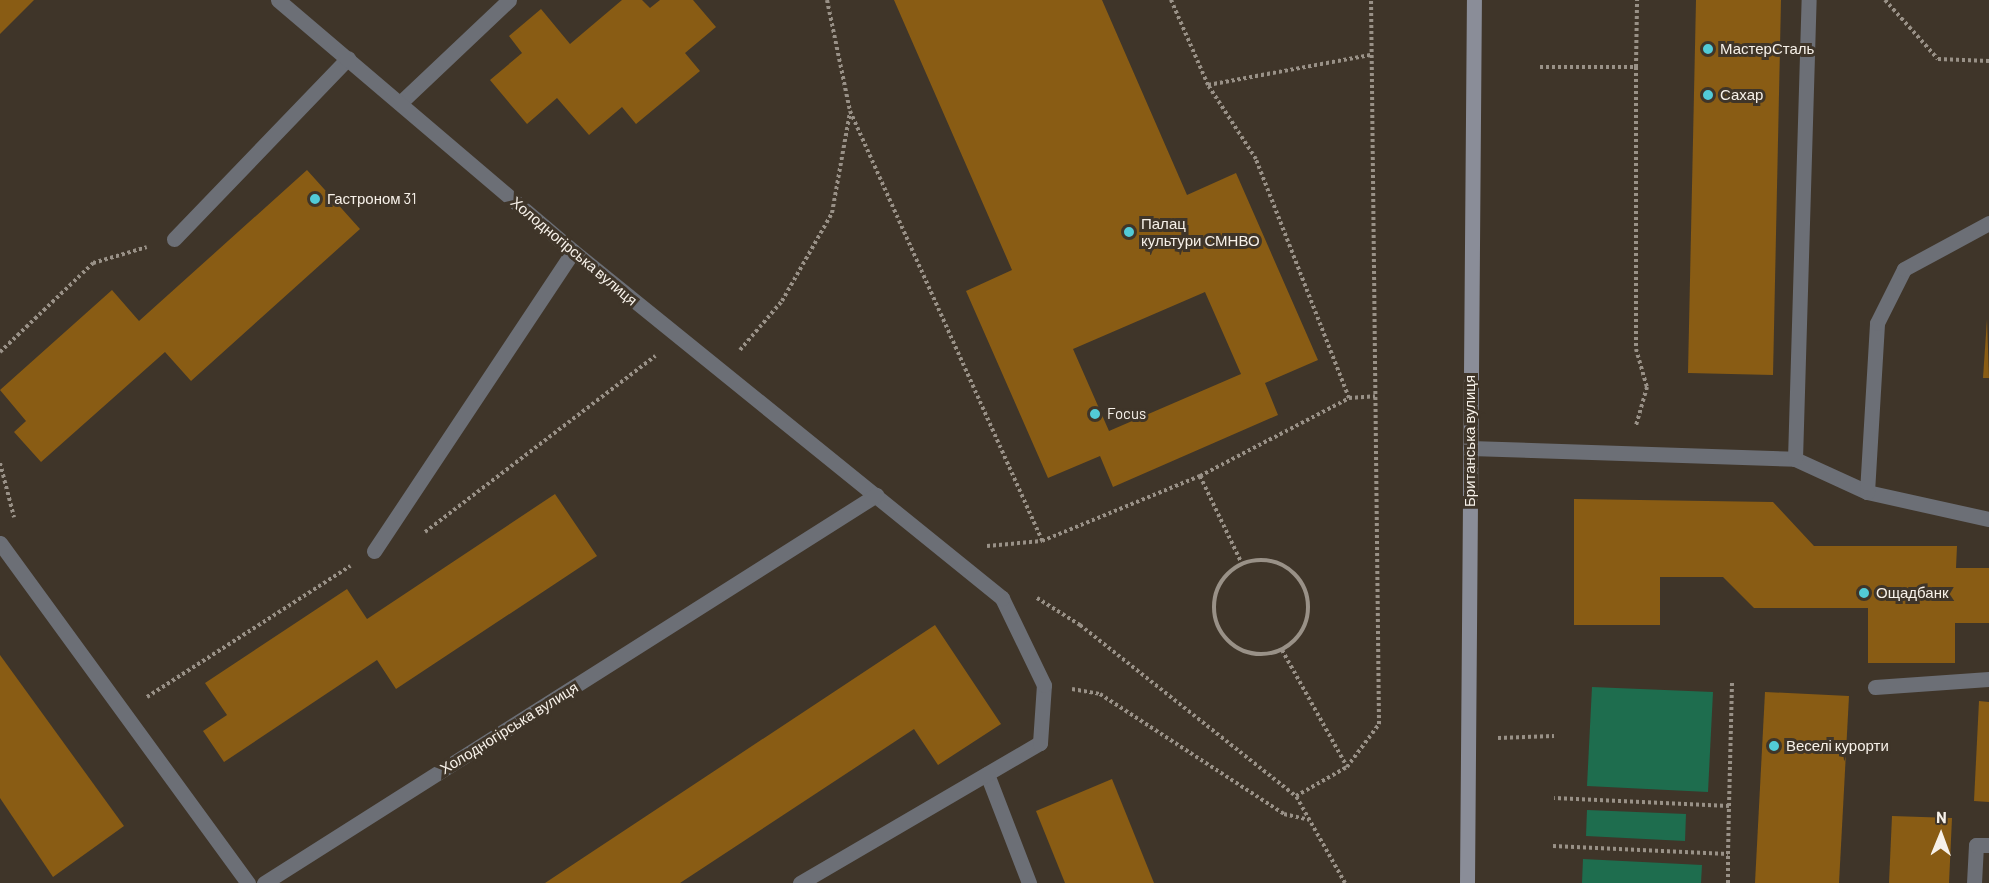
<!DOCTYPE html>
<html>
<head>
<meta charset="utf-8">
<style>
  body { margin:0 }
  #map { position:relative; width:1989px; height:883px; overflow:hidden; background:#3f3529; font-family:Barlow,sans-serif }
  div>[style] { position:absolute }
  .green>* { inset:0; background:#1e6d4e }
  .building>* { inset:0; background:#895c14 }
  .path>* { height:4px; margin-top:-2px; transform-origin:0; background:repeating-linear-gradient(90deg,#999187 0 3px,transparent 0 6px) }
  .path>.ring { margin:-2px; padding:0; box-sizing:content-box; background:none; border:4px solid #999187; border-radius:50% }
  .lane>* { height:15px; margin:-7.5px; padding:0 7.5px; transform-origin:7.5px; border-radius:7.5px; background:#6c6f76 }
  .street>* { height:15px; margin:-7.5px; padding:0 7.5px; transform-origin:7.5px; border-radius:7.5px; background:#6c6f76 }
  .secondary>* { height:15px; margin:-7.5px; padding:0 7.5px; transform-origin:7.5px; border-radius:7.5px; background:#8a8d98 }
  .dots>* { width:16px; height:16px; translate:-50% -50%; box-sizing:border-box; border:3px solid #3f3529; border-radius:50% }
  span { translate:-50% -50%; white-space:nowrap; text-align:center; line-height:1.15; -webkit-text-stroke:6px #3f3529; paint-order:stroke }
  .poi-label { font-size:15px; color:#f7f1e9 }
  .left { translate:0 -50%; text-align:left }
  .street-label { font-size:15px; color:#f7f1e9 }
  .north { position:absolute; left:1911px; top:805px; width:60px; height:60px; -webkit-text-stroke:4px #3f3529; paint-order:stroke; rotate:1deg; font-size:16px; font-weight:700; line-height:24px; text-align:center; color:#f7f1e9 }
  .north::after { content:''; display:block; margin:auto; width:21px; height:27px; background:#f7f1e9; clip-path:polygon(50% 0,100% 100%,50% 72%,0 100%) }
</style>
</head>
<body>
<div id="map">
  <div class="green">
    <div style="clip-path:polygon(1592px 687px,1713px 692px,1708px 792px,1587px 786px)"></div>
    <div style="clip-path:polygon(1587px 810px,1686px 814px,1685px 841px,1586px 836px)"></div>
    <div style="clip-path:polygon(1583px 859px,1702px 865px,1701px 883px,1582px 883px)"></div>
  </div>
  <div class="building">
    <div style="clip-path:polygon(0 0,34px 0,0 34px)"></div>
    <div style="clip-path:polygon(622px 0,642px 0,650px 8px,660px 0,693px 0,716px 27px,685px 53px,700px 71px,636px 124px,622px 107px,589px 135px,557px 98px,527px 124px,490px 80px,522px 53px,509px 36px,541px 9px,570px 44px)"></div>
    <div style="clip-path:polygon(evenodd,894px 0,1102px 0,1187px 195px,1236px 173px,1318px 360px,1265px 383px,1278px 415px,1113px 487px,1100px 456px,1048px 478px,966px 291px,1012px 270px,894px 0,1205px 292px,1241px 374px,1109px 431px,1073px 349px,1205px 292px)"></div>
    <div style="clip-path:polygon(1696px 0,1781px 0,1773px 375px,1688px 373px)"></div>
    <div style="clip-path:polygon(307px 170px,360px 229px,191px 381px,165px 352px,41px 462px,14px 432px,26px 421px,0 390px,112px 290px,139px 321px)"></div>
    <div style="clip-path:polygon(1987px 319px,1989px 378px,1983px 378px)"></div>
    <div style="clip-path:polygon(555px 494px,597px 556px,396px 689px,377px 660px,224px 762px,203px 731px,227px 715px,205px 683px,347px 589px,367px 619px)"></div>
    <div style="clip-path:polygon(1574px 499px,1773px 502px,1814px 546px,1957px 546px,1956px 568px,1989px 568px,1989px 623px,1955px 623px,1955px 663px,1868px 663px,1868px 608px,1754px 608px,1723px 577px,1660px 577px,1660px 625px,1574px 625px)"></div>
    <div style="clip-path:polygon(935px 625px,1001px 724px,938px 765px,914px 729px,680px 883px,545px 883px)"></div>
    <div style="clip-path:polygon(0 655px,124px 826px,53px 877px,0 798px)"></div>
    <div style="clip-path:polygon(1765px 692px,1849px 696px,1839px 883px,1755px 883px)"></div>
    <div style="clip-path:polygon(1979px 701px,1989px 702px,1989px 802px,1974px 801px)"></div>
    <div style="clip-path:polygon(1112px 779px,1154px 883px,1065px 883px,1036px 811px)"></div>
    <div style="clip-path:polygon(1892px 816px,1952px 818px,1949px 883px,1889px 883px)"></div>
  </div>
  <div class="path">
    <div style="left:827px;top:0;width:113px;rotate:78.3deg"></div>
    <div style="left:850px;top:111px;width:471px;rotate:65.9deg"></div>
    <div style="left:1885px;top:0;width:79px;rotate:48.1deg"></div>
    <div style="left:1938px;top:59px;width:51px;rotate:2.2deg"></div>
    <div style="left:1540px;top:67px;width:96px"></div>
    <div style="left:1636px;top:67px;width:67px;rotate:-89.1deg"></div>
    <div style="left:1636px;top:67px;width:282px;rotate:90deg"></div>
    <div style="left:1636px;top:349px;width:40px;rotate:74deg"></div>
    <div style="left:1647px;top:387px;width:40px;rotate:106deg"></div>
    <div style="left:1208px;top:85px;width:165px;rotate:-10.5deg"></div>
    <div style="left:740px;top:350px;width:65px;rotate:-49.4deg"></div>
    <div style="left:782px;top:301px;width:101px;rotate:-60.4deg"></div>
    <div style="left:832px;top:213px;width:103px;rotate:-79.9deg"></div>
    <div style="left:0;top:352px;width:129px;rotate:-43.7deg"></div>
    <div style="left:93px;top:263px;width:56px;rotate:-16.5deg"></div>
    <div style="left:1349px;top:398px;width:26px;rotate:-4deg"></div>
    <div style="left:0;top:463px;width:56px;rotate:75.5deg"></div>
    <div style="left:1200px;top:476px;width:98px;rotate:64.5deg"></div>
    <div style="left:425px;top:532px;width:290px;rotate:-37.4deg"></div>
    <div style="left:987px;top:546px;width:55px;rotate:-5.2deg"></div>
    <div style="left:1042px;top:541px;width:171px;rotate:-22.4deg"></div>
    <div style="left:1200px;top:476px;width:168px;rotate:-27.6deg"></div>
    <div style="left:1349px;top:398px;width:256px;rotate:-111.3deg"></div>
    <div style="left:1256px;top:159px;width:88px;rotate:-123deg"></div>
    <div style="left:1208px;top:85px;width:93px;rotate:-113.5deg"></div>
    <div class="ring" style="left:1214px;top:560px;width:90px;height:90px"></div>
    <div style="left:1037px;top:598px;width:51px;rotate:32.1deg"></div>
    <div style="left:1080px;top:625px;width:275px;rotate:38.4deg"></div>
    <div style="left:1282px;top:650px;width:134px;rotate:60.9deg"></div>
    <div style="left:1072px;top:689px;width:28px;rotate:10deg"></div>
    <div style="left:1100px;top:694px;width:220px;rotate:33.1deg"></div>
    <div style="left:1284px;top:814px;width:26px;rotate:13deg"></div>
    <div style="left:147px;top:697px;width:242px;rotate:-32.8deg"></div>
    <div style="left:1498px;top:738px;width:56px;rotate:-2deg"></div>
    <div style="left:1729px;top:806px;width:126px;rotate:-88.6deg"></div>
    <div style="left:1553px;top:846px;width:175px;rotate:2.6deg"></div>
    <div style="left:1728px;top:854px;width:48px;rotate:-88.8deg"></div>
    <div style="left:1729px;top:806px;width:175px;rotate:-177.4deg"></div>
    <div style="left:1345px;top:883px;width:100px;rotate:-119.4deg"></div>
    <div style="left:1296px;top:796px;width:59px;rotate:-29.6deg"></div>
    <div style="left:1347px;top:767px;width:54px;rotate:-53.3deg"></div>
    <div style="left:1379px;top:724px;width:724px;rotate:-90.63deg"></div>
    <div style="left:1728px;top:883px;width:29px;rotate:-90deg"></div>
  </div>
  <div class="lane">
    <div style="left:400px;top:103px;width:150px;rotate:-43.4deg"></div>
    <div style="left:174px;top:239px;width:251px;rotate:-46.1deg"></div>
    <div style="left:1470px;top:448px;width:325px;rotate:1.9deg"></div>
    <div style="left:1795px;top:459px;width:79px;rotate:24.6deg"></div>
    <div style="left:1867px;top:492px;width:125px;rotate:12.5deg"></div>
    <div style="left:1795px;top:459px;width:459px;rotate:-88.3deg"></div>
    <div style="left:1867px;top:492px;width:169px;rotate:-86.6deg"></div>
    <div style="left:1877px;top:323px;width:60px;rotate:-63.4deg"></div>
    <div style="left:1904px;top:269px;width:97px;rotate:-28.4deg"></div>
    <div style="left:0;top:543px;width:421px;rotate:53.9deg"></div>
    <div style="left:374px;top:551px;width:360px;rotate:-56.4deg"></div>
    <div style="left:1875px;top:687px;width:114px;rotate:-4deg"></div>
    <div style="left:987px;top:774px;width:117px;rotate:68.9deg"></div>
    <div style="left:800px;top:883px;width:278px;rotate:-30.3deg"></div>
    <div style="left:1040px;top:743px;width:58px;rotate:-86.1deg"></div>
    <div style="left:1044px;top:685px;width:97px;rotate:-115.8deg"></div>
    <div style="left:1974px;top:883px;width:38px;rotate:-87deg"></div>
    <div style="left:1976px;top:845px;width:13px"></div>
  </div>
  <div class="street">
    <div style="left:278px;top:0;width:387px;rotate:40.4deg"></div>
    <div style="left:573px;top:251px;width:552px;rotate:38.97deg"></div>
    <div style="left:264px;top:883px;width:725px;rotate:-32.37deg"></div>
  </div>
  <div class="secondary">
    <div style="left:1467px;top:883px;width:883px;rotate:-89.55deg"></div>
  </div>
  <div class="dots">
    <div style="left:1708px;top:49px;background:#52cbd7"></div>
    <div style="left:1708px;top:95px;background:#52cbd7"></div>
    <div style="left:315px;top:199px;background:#52cbd7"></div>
    <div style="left:1129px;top:232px;background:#52cbd7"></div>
    <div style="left:1095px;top:414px;background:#52cbd7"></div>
    <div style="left:1864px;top:593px;background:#52cbd7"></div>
    <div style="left:1774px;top:746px;background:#52cbd7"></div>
  </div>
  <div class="poi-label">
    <span class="left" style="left:1720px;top:49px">МастерСталь</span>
    <span class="left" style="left:1720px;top:95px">Сахар</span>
    <span class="left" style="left:327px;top:199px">Гастроном 31</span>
    <span class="left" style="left:1141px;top:232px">Палац<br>культури СМНВО</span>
    <span class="left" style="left:1107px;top:414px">Focus</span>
    <span class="left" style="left:1876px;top:593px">Ощадбанк</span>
    <span class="left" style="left:1786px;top:746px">Веселі курорти</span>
  </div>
  <div class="street-label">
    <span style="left:574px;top:251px;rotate:40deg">Холодногірська вулиця</span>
    <span style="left:1470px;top:441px;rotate:-90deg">Британська вулиця</span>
    <span style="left:509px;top:728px;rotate:-32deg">Холодногірська вулиця</span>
  </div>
  <div class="north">N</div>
</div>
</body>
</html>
